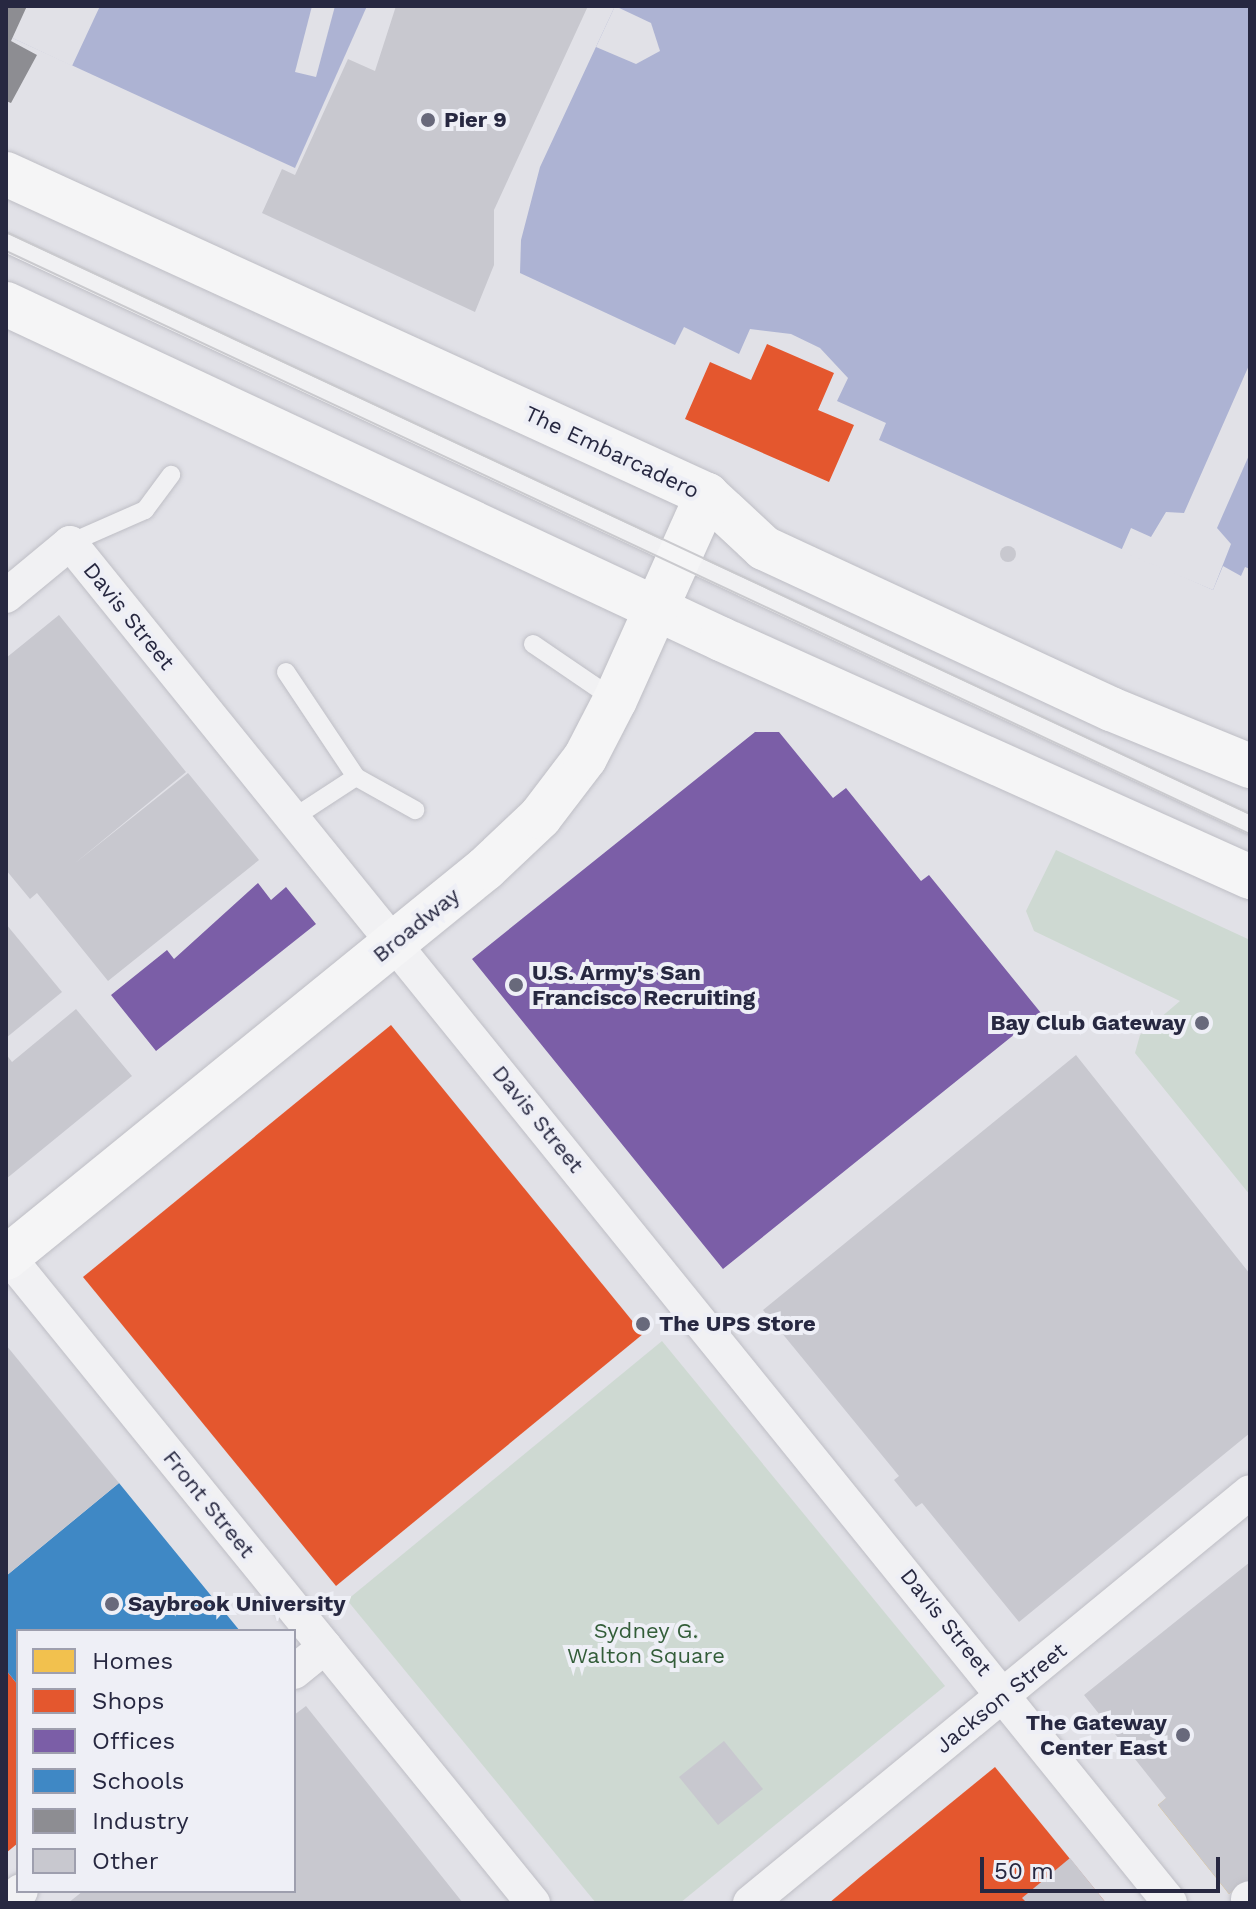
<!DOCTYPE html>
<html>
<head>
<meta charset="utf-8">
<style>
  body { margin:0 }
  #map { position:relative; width:1256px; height:1909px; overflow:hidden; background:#e1e1e7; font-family:"Work Sans",sans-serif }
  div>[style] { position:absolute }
  .green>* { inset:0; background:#ced9d2 }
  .water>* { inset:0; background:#adb3d3 }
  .pier>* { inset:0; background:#e1e1e7 }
  .homes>* { inset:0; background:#f2c14e }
  .shops>* { inset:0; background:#e4572e }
  .offices>* { inset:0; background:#7b5ea7 }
  .schools>* { inset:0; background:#3f88c5 }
  .industry>* { inset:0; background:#8d8d92 }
  .building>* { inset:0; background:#c8c8cf }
  .round { border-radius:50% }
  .roads { filter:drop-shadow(0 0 2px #bebec5) drop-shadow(0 0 2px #bebec5) }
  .lane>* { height:18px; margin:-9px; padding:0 9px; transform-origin:9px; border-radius:9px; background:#f1f1f3 }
  .street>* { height:34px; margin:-17px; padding:0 17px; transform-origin:17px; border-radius:17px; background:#f1f1f3 }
  .primary>* { height:44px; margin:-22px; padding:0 22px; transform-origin:22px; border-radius:22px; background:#f5f5f6 }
  .tram>* { height:2px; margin:-1px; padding:0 1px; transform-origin:1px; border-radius:1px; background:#cacace }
  .dots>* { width:22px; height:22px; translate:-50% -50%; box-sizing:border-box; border:4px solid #eeeff6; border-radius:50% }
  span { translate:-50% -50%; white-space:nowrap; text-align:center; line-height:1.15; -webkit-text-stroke:8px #eeeff6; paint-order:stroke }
  .poi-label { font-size:22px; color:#272841; font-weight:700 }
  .left { translate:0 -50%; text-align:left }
  .right { translate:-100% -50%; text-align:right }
  .street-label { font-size:22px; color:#272841 }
  .park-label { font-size:22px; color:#335d39 }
  .frame { position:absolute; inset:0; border:8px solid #272841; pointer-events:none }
  .legend { position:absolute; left:16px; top:1629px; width:280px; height:264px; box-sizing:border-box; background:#eeeff6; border:2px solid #9e9fae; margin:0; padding:10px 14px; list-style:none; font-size:24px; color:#272841 }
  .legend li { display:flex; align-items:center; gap:16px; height:40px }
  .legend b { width:40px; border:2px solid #9e9fae }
  .scale { position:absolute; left:980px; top:1857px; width:240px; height:36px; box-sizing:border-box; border:4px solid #272841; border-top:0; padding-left:10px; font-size:24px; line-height:28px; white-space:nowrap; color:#272841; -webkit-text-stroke:6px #eeeff6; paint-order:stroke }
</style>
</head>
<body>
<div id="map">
  <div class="green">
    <div style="clip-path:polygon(1056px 850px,1250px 940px,1250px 1195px,1135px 1053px,1140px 1035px,1180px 1001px,1034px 931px,1026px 911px)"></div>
    <div style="clip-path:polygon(662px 1341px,945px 1686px,680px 1903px,596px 1903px,347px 1600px)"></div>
  </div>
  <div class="water">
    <div style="clip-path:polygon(6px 6px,367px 6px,295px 168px,6px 35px)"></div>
    <div style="clip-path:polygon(615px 6px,1250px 6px,1250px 569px,1245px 567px,1241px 576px,1223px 566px,1213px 590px,879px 440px,886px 423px,837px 401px,848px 378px,820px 348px,791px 334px,750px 329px,739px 354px,684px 327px,675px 345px,520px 273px,521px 240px,540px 167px)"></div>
  </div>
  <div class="pier">
    <div style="clip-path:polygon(6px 6px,100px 6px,72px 66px,6px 35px)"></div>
    <div style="clip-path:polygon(312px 6px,335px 6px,316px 77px,295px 72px)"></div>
    <div style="clip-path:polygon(615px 6px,651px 23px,660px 51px,636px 64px,596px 47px)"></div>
    <div style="clip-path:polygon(1250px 363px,1250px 453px,1217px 528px,1231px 544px,1213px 590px,1121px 551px,1131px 528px,1151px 537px,1166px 512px,1184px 513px)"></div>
  </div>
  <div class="homes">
    <div style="clip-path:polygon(1250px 1729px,1250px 1878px,1229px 1894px,1158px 1805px)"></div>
  </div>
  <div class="shops">
    <div style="clip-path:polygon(767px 344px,834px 373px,818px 410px,854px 425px,829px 482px,685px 419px,710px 362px,751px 380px)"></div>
    <div style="clip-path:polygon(391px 1025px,643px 1334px,336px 1586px,83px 1277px)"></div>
    <div style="clip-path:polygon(6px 1670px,18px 1685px,18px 1843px,6px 1853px)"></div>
    <div style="clip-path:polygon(995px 1767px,1106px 1903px,829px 1903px,860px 1877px)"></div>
  </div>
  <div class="offices">
    <div style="clip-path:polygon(755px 732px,779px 732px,833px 798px,846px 788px,921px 881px,929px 875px,1041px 1013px,723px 1269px,472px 959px)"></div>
    <div style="clip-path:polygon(258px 883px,271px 900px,286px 887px,316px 924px,156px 1051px,111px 995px,167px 950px,174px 959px)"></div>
  </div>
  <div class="schools">
    <div style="clip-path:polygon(119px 1483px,240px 1631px,18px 1631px,18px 1685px,6px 1670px,6px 1576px)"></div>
  </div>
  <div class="industry">
    <div style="clip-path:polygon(6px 6px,27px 6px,11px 41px,37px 55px,11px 103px,6px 101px)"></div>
  </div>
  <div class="building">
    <div style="clip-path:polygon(396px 6px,588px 6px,494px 210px,494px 265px,475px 312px,262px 213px,282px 169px,295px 175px,348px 59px,375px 71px)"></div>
    <div class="round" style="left:1000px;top:546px;width:16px;height:16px"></div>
    <div style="clip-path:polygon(59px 615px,186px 772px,74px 864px,188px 773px,259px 860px,108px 981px,37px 893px,30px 899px,6px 870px,6px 658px)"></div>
    <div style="clip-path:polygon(6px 924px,62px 992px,6px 1038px)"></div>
    <div style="clip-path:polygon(76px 1009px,132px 1076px,6px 1179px,6px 1054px,12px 1062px)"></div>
    <div style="clip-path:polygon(1076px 1055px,1250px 1274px,1250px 1433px,1019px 1622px,922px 1503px,916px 1507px,894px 1480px,899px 1476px,763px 1310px)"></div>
    <div style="clip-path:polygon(6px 1345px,119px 1483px,6px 1576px)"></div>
    <div style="clip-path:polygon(1250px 1562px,1250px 1901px,1238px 1887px,1229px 1894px,1158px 1805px,1166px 1798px,1084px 1695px)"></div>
    <div style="clip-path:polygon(306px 1706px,463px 1903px,68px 1903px,83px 1891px,294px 1891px,294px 1715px)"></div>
    <div style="clip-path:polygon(724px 1741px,763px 1789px,718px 1825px,679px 1777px)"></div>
    <div style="clip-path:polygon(1070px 1858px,1106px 1903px,1027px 1903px,1022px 1898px)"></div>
  </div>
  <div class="roads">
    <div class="lane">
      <div style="left:6px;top:243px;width:1373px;rotate:25.07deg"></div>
      <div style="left:70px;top:543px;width:82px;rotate:-23.7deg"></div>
      <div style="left:145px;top:510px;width:44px;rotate:-53.4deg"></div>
      <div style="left:533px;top:644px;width:99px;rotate:34.3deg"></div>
      <div style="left:286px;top:672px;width:126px;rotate:56.3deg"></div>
      <div style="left:293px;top:818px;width:75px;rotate:-33.1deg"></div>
      <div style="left:356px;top:777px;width:68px;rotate:29.2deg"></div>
    </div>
    <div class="street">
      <div style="left:6px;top:596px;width:83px;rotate:-39.6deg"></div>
      <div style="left:70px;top:543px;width:1749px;rotate:51.03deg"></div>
      <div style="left:6px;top:1254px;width:836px;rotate:50.92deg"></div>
      <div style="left:294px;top:1672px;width:40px;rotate:-39deg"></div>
      <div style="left:1248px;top:1899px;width:2px;rotate:-27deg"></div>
      <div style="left:6px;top:1903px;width:19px;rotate:-39deg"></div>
      <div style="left:750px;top:1903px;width:647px;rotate:-39.42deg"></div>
    </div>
    <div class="primary">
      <div style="left:6px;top:174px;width:771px;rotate:24.6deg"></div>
      <div style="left:707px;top:495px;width:78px;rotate:42.9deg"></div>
      <div style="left:764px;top:548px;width:383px;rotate:24.9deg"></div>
      <div style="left:1111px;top:709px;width:150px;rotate:22.3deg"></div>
      <div style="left:6px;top:304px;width:790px;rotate:25.1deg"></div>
      <div style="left:721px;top:639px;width:580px;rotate:24.22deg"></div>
      <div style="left:6px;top:1258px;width:618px;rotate:-39.09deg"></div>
      <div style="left:486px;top:868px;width:74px;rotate:-43.4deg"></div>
      <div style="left:540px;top:817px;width:74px;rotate:-52.7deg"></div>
      <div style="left:585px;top:758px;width:65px;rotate:-62.7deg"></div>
      <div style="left:615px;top:700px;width:225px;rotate:-65.8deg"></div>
    </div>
  </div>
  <div class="tram">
    <div style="left:6px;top:232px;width:1373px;rotate:25.07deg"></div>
    <div style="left:6px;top:251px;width:1374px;rotate:25.11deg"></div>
  </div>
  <div class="dots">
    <div style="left:428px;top:120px;background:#68697b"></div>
    <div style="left:516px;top:985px;background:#68697b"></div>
    <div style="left:1202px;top:1023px;background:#68697b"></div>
    <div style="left:643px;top:1324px;background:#68697b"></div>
    <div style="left:112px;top:1604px;background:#68697b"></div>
    <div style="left:1183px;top:1735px;background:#68697b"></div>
  </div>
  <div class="poi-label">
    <span class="left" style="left:444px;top:120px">Pier 9</span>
    <span class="left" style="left:532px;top:985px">U.S. Army's San<br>Francisco Recruiting</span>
    <span class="right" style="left:1186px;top:1023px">Bay Club Gateway</span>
    <span class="left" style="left:659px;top:1324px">The UPS Store</span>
    <span class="left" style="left:128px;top:1604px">Saybrook University</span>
    <span class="right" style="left:1167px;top:1735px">The Gateway<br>Center East</span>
  </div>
  <div class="street-label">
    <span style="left:612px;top:452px;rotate:25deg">The Embarcadero</span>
    <span style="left:129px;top:616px;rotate:51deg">Davis Street</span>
    <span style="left:416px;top:925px;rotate:-39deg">Broadway</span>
    <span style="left:538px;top:1119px;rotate:51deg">Davis Street</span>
    <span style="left:209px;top:1504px;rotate:51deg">Front Street</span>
    <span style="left:946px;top:1622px;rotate:51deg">Davis Street</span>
    <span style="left:1001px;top:1698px;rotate:-39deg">Jackson Street</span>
  </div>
  <div class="park-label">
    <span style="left:646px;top:1643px">Sydney G.<br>Walton Square</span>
  </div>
  <div class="frame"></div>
  <ul class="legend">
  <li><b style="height:22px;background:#f2c14e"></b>Homes</li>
  <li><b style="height:22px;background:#e4572e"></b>Shops</li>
  <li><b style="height:22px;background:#7b5ea7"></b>Offices</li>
  <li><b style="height:22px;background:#3f88c5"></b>Schools</li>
  <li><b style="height:22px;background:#8d8d92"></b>Industry</li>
  <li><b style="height:22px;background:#c8c8cf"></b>Other</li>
  </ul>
  <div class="scale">50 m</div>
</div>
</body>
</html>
